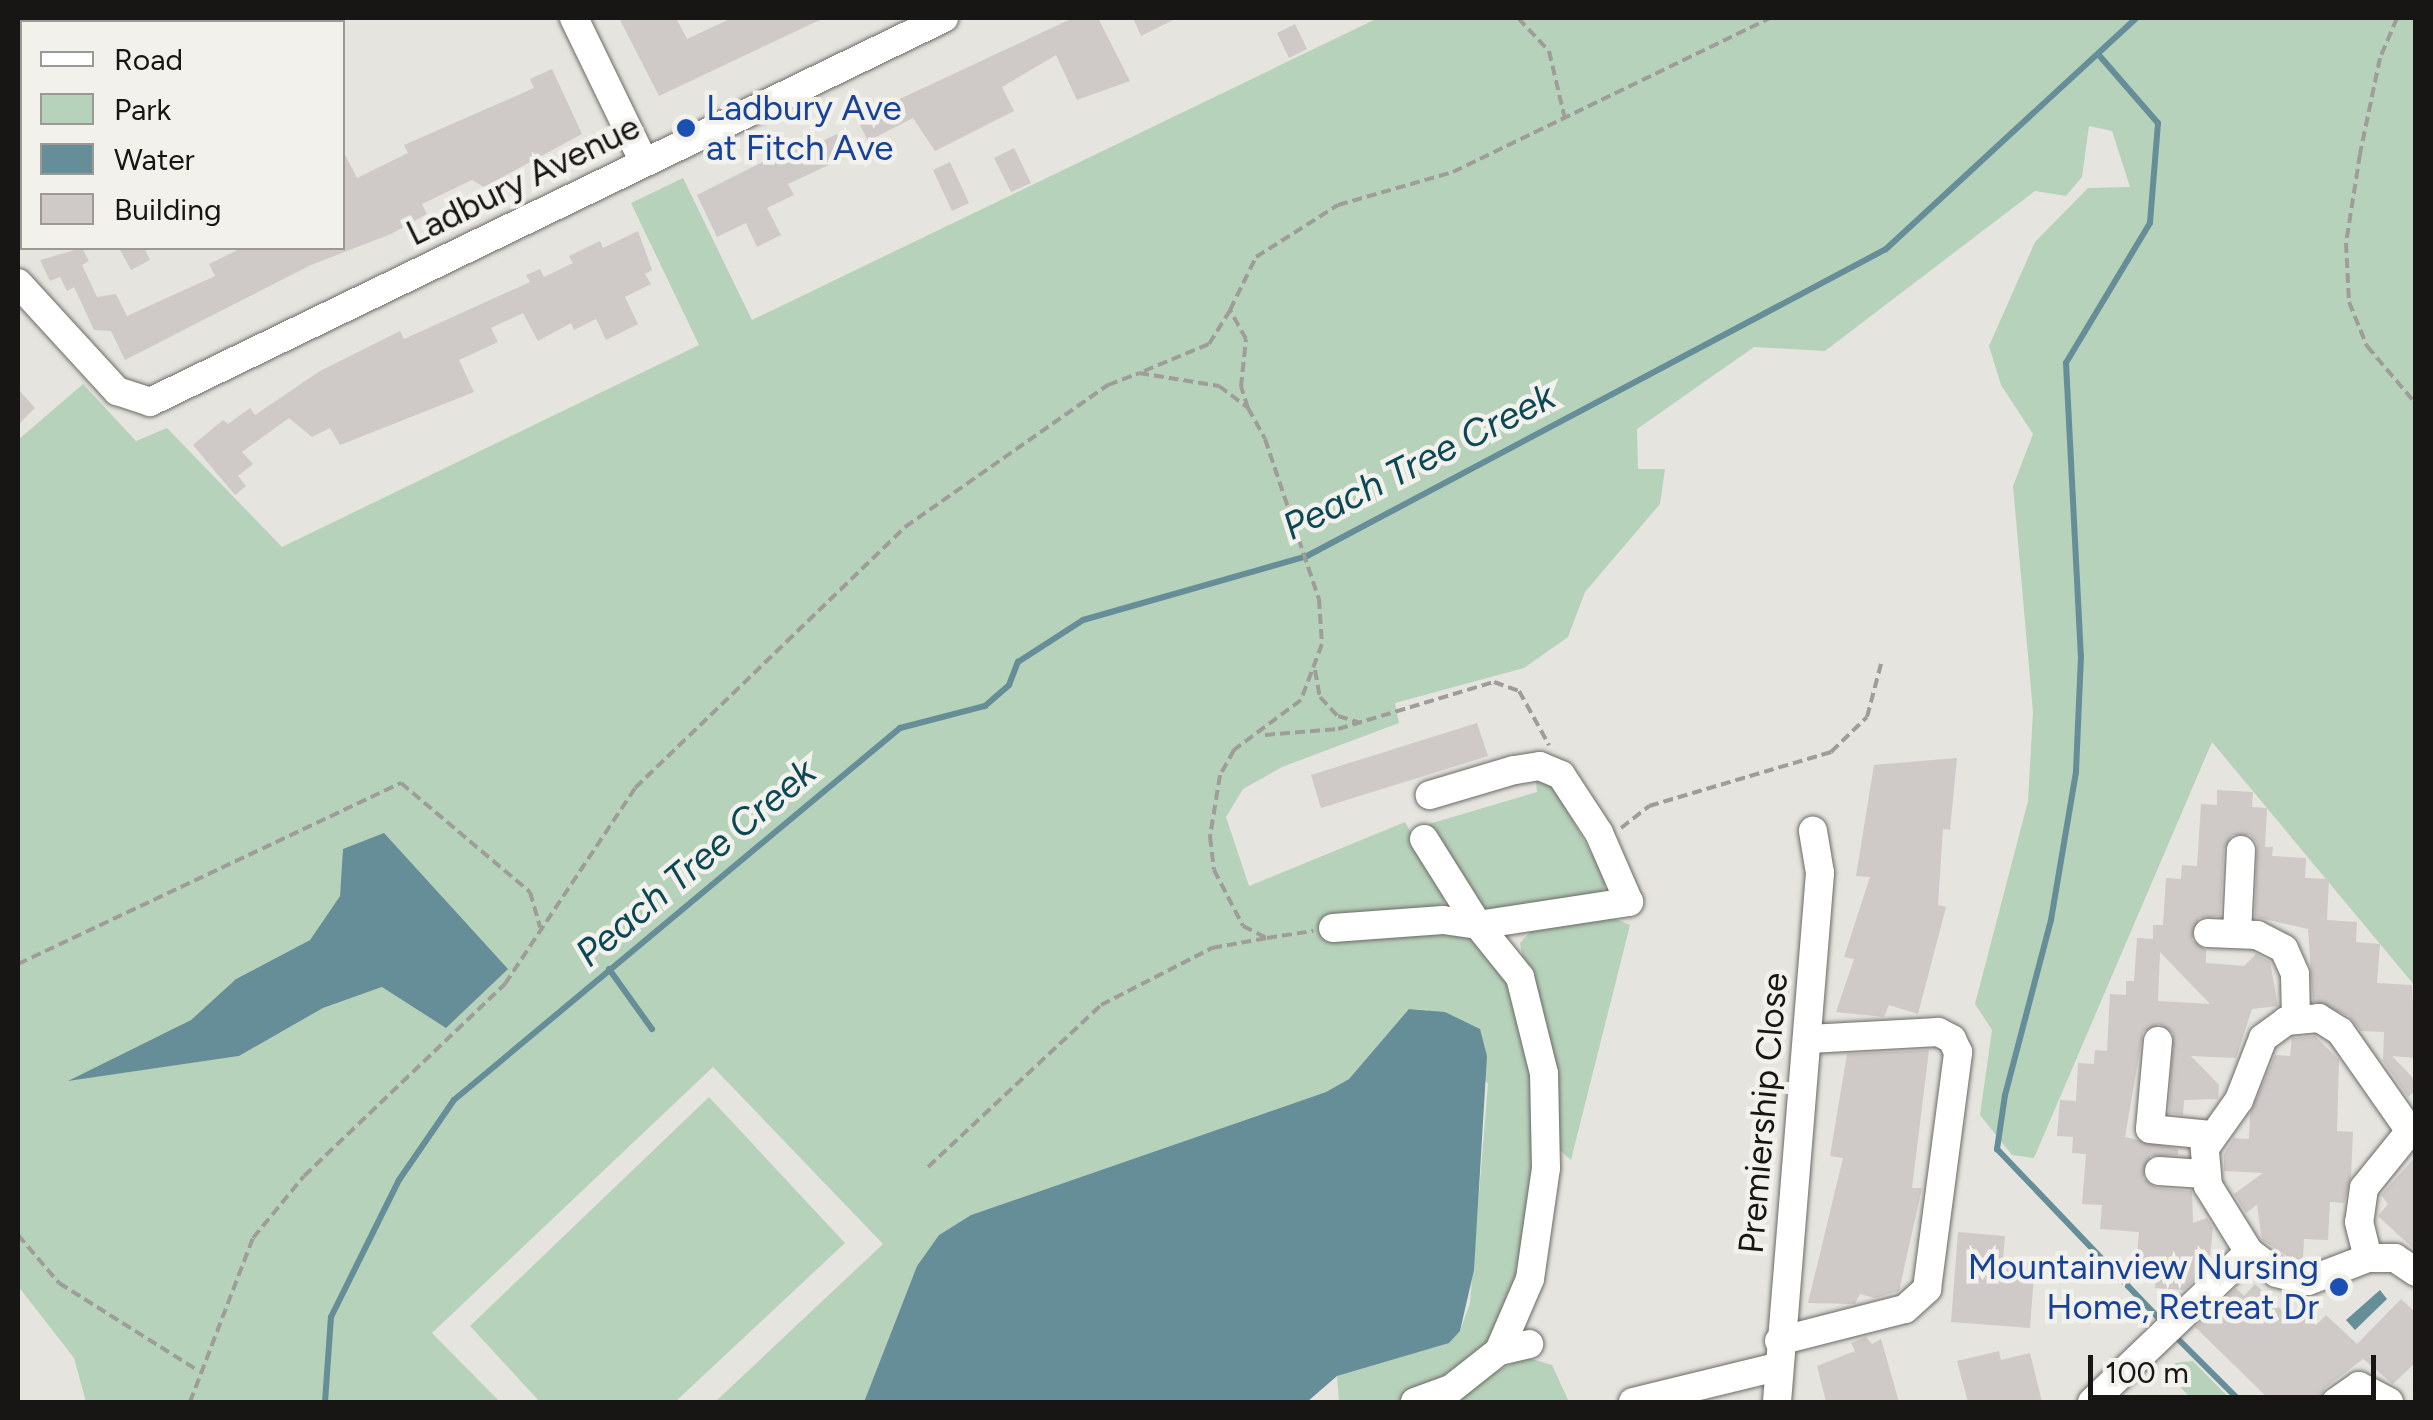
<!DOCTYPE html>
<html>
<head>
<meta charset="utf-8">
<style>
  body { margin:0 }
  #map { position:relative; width:2433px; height:1420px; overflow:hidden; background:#e6e4df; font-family:Figtree,sans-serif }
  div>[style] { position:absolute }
  .green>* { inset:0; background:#b7d2bb }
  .water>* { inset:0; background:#668e98 }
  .stream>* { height:6px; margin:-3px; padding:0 3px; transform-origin:3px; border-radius:3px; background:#668e98 }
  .building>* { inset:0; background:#cfc9c8 }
  .path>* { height:4px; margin-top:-2px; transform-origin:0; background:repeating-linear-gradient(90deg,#9f9d99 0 10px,transparent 0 15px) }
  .roads { filter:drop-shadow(0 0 2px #6b6a65) drop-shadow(0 0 2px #6b6a65) }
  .minor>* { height:28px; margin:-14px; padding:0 14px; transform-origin:14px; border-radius:14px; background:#fff }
  .dots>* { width:28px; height:28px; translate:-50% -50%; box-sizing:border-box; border:5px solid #f3f1ec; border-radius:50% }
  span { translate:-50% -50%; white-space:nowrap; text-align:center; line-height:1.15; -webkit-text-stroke:9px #f3f1ec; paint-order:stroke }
  .transit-label { font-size:35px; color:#164399 }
  .left { translate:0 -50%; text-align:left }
  .right { translate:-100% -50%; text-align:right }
  .street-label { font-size:35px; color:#171614 }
  .water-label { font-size:38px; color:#0b4855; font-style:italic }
  .frame { position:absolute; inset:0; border:20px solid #171614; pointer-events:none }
  .legend { position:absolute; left:20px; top:20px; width:325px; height:230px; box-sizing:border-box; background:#f3f1ec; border:2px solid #9b9996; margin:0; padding:12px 18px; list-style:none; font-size:30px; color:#171614 }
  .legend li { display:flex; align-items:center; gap:20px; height:50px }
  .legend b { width:50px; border:2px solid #9b9996 }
  .scale { position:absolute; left:2088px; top:1355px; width:288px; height:45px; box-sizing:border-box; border:5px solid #171614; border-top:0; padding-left:12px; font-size:30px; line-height:35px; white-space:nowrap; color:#171614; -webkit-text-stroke:8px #f3f1ec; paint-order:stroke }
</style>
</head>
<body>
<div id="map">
  <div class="green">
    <div style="clip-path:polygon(evenodd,1378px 18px,2415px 18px,2415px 986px,2212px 742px,2034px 1158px,2012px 1155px,1980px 1115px,1992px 1030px,1975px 1004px,2028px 801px,2033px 712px,2013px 486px,2033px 434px,2001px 385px,1989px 346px,2035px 242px,2088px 188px,2130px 187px,2112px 131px,2089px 126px,2082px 177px,2066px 196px,2035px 191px,1825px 351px,1754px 347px,1637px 429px,1638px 469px,1665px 469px,1660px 504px,1585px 592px,1568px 637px,1524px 668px,1395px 703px,1399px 723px,1282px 767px,1243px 789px,1226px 817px,1249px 886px,1405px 822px,1445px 892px,1444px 903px,1427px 911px,1499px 955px,1539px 1083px,1524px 1266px,1498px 1334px,1457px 1374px,1398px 1402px,1339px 1402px,1337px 1376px,1460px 1331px,1470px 1303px,1488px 1084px,1428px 1010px,1410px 1009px,1349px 1079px,1326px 1092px,971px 1215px,939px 1235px,917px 1266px,864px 1402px,715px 1402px,883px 1244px,713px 1067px,432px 1333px,500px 1402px,86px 1402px,74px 1358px,18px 1286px,18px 440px,83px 384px,136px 441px,167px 428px,282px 547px,699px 345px,631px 203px,683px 178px,752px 320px,1378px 18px,344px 849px,382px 987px,323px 1008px,239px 1056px,72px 1080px,191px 1020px,236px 979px,310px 940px,340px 896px,344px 849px)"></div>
    <div style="clip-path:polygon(1535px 774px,1548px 777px,1607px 881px,1601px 894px,1488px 912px,1474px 903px,1429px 824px,1537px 792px)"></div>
    <div style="clip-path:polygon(1613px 918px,1630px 925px,1571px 1160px,1554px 1145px,1520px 943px,1536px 925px)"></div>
    <div style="clip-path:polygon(709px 1097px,845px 1243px,675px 1402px,540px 1402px,470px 1326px)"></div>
    <div style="clip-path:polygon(1525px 1357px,1552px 1365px,1569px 1402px,1436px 1402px)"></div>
    <div style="clip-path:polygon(2193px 1361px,2233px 1402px,2195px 1402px,2166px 1373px,2175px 1363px)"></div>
  </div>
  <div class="water">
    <div style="clip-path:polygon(384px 833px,508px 969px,446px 1028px,382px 987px,323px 1008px,239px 1056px,68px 1081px,191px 1020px,236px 979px,310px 940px,340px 896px,343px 849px)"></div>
    <div style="clip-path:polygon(1409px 1009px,1445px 1012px,1480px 1029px,1487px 1056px,1474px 1270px,1460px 1331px,1449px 1343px,1337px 1376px,1307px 1402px,864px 1402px,917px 1266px,939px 1235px,971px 1215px,1326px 1092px,1349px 1079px)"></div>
    <div style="clip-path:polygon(2380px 1290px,2387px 1299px,2355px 1330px,2346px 1320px)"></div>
  </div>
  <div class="stream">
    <div style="left:2098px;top:54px;width:91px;rotate:49deg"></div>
    <div style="left:2158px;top:123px;width:100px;rotate:94.6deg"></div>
    <div style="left:2150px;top:223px;width:163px;rotate:121deg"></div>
    <div style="left:2066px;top:363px;width:293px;rotate:87.1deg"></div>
    <div style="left:2081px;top:656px;width:116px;rotate:92.5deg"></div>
    <div style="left:2076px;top:772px;width:150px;rotate:99.6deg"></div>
    <div style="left:2051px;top:920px;width:181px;rotate:104.7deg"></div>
    <div style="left:2005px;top:1095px;width:55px;rotate:98.4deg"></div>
    <div style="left:1997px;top:1149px;width:243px;rotate:46.3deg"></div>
    <div style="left:609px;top:969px;width:74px;rotate:54.4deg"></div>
    <div style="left:2173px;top:1334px;width:96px;rotate:45deg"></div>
    <div style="left:325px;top:1402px;width:85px;rotate:-86deg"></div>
    <div style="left:331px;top:1317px;width:153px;rotate:-63.6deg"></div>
    <div style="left:399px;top:1180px;width:97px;rotate:-55.5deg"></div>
    <div style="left:454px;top:1100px;width:581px;rotate:-39.83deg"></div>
    <div style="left:900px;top:728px;width:88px;rotate:-14.5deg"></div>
    <div style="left:985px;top:706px;width:32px;rotate:-41deg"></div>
    <div style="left:1009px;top:685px;width:25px;rotate:-69deg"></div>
    <div style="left:1018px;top:662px;width:77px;rotate:-32.9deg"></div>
    <div style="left:1083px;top:620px;width:233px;rotate:-15.9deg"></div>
    <div style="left:1307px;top:556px;width:655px;rotate:-27.93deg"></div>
    <div style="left:1886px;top:249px;width:340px;rotate:-42.7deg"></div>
  </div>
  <div class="building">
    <div style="clip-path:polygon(619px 18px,676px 18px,687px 39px,732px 18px,824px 18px,659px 96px)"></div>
    <div style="clip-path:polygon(1073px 18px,1098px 18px,1130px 81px,1077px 100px,1056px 55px,1002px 87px,1014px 111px,935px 151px,913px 118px,868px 141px,857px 119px)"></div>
    <div style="clip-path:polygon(1133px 18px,1177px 18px,1141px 36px)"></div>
    <div style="clip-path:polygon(1295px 24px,1307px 49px,1289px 58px,1277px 33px)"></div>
    <div style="clip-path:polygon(552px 69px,582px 134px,484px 187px,472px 180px,422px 204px,427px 214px,391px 234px,311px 265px,125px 360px,111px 331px,94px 330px,74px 287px,67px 291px,60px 277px,50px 281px,40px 260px,82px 248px,89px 261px,82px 265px,97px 297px,116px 294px,127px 316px,215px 276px,209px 264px,242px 248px,342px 248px,342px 149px,357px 178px,408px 153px,404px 145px,534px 88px,530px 79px)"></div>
    <div style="clip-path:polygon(837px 134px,846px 157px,788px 184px,794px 195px,767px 208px,781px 235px,757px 247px,746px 223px,717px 237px,697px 195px,812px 137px,816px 144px)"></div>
    <div style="clip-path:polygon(1014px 148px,1031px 183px,1011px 192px,994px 158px)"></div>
    <div style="clip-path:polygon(950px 162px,969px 203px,952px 211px,933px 170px)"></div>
    <div style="clip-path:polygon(638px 231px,652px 270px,645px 274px,651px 284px,625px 297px,638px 324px,606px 340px,596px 319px,574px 330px,571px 323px,538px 341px,523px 313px,491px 328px,498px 342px,459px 360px,474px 392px,340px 445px,330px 428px,312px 437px,289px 418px,242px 452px,253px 464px,238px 476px,246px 486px,235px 495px,193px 445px,223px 420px,228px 424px,250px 408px,255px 415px,320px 371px,400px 331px,404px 339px,530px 282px,526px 275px,540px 269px,544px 277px,573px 263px,569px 256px,600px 241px,603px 248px)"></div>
    <div style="clip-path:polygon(119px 248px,144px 248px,150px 260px,131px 270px)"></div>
    <div style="clip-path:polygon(18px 389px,35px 408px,18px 425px)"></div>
    <div style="clip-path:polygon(1477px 723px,1488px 756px,1321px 808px,1311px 775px)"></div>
    <div style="clip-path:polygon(1957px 758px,1950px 830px,1943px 829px,1938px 905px,1946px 907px,1918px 1014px,1889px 1005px,1884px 1017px,1836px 1012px,1854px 959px,1844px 957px,1870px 877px,1856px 876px,1874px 765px)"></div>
    <div style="clip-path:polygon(evenodd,2217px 790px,2253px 792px,2252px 807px,2267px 808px,2265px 847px,2273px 847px,2272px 856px,2306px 858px,2305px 878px,2329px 879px,2327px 920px,2357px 922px,2356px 942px,2380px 944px,2377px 983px,2412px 985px,2416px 1058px,2392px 1056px,2416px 1081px,2416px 1090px,2408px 1097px,2383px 1061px,2384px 1032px,2361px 1031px,2349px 1016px,2313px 1001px,2308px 929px,2255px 917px,2257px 843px,2250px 835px,2232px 835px,2224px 849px,2220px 916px,2199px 918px,2192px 940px,2206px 950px,2206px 963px,2244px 966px,2256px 954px,2270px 962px,2278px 1006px,2252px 1009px,2236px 1058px,2191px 1056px,2219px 1085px,2218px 1099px,2184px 1100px,2183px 1115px,2169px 1113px,2173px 1033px,2159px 1024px,2143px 1032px,2125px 1137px,2178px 1149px,2178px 1155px,2150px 1156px,2143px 1178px,2157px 1188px,2192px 1191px,2193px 1223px,2207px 1218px,2213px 1228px,2209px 1266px,2184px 1290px,2155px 1288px,2157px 1265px,2136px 1263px,2139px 1232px,2100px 1229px,2102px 1205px,2082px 1204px,2086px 1154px,2072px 1153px,2073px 1137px,2057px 1136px,2060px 1100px,2076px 1101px,2078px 1063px,2094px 1064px,2095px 1050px,2107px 1051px,2110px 994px,2126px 995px,2126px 981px,2134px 981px,2137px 938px,2153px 939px,2153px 925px,2163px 925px,2166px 878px,2181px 879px,2182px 865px,2197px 866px,2201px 804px,2217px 805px,2217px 790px,2160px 952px,2210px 1004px,2158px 1001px,2160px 952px)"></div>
    <div style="clip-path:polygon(2315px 1036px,2339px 1060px,2337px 1131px,2353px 1132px,2351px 1177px,2344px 1203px,2330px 1202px,2328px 1240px,2304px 1239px,2303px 1259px,2292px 1259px,2262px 1240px,2257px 1205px,2246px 1213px,2234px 1194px,2263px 1173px,2224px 1171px,2224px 1154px,2234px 1138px,2249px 1139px,2250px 1114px,2275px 1055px,2290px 1056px,2292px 1038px)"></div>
    <div style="clip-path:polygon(1929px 1050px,1912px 1188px,1922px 1188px,1899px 1291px,1875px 1298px,1860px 1294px,1855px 1304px,1808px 1303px,1843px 1158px,1830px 1156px,1847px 1054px)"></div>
    <div style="clip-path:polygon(2416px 1156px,2416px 1251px,2378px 1216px,2388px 1204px,2381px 1195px)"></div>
    <div style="clip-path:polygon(1958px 1232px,2005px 1236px,2003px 1259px,2035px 1262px,2030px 1328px,1951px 1322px)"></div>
    <div style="clip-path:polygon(2255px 1284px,2296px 1324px,2305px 1315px,2316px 1325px,2326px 1315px,2357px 1344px,2401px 1299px,2416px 1313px,2416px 1362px,2393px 1384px,2363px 1359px,2325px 1388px,2319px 1402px,2272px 1402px,2195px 1327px,2236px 1288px,2244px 1296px)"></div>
    <div style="clip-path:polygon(1866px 1337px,1872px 1344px,1881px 1339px,1899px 1402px,1826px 1402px,1817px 1366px,1855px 1351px,1851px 1343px)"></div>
    <div style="clip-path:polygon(1999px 1351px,2001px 1360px,2030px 1353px,2042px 1402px,1968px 1402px,1957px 1361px)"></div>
  </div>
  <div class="path">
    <div style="left:1518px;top:18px;width:45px;rotate:46.8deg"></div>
    <div style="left:1549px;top:51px;width:70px;rotate:76.8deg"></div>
    <div style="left:2397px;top:18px;width:43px;rotate:113deg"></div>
    <div style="left:2380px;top:58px;width:98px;rotate:101.8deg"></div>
    <div style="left:2360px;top:154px;width:90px;rotate:98.9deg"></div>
    <div style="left:2346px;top:243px;width:59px;rotate:87.1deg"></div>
    <div style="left:2349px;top:302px;width:48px;rotate:67.8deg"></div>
    <div style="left:2367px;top:346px;width:76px;rotate:49.8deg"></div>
    <div style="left:1144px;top:371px;width:70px;rotate:-22.6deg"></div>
    <div style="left:1209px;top:344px;width:40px;rotate:-58deg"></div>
    <div style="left:1248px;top:408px;width:22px;rotate:-108deg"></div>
    <div style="left:1241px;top:387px;width:48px;rotate:-84.1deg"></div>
    <div style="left:1246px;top:339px;width:33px;rotate:-119deg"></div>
    <div style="left:1230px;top:310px;width:59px;rotate:-63.9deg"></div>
    <div style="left:1256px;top:257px;width:97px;rotate:-32.4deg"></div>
    <div style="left:1338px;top:205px;width:120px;rotate:-16deg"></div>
    <div style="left:1453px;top:172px;width:352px;rotate:-25.9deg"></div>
    <div style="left:1315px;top:670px;width:27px;rotate:80deg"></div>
    <div style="left:1320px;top:697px;width:26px;rotate:47deg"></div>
    <div style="left:1338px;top:716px;width:21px;rotate:17deg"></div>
    <div style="left:1265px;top:735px;width:73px;rotate:-4.7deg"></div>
    <div style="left:1338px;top:729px;width:163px;rotate:-16.8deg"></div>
    <div style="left:1494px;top:682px;width:27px;rotate:20deg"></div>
    <div style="left:1519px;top:691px;width:62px;rotate:60.9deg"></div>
    <div style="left:1621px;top:828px;width:36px;rotate:-38deg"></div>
    <div style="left:1649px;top:806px;width:190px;rotate:-16.5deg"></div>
    <div style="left:1831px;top:752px;width:50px;rotate:-44.2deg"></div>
    <div style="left:1867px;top:717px;width:55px;rotate:-75.2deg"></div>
    <div style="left:18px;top:964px;width:424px;rotate:-25.3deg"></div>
    <div style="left:401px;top:783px;width:169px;rotate:40.2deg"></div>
    <div style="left:530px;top:892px;width:37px;rotate:74deg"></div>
    <div style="left:928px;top:1167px;width:237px;rotate:-43.1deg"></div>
    <div style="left:1101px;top:1005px;width:125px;rotate:-27.2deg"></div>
    <div style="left:1212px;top:948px;width:56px;rotate:-10.3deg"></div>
    <div style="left:18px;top:1235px;width:63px;rotate:49.5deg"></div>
    <div style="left:59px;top:1283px;width:165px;rotate:32.2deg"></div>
    <div style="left:190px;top:1402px;width:176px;rotate:-69deg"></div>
    <div style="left:253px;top:1238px;width:80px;rotate:-50.6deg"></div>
    <div style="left:304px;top:1176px;width:278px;rotate:-43.7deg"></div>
    <div style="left:505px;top:984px;width:235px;rotate:-56.4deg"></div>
    <div style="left:635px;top:788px;width:376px;rotate:-44deg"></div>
    <div style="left:905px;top:527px;width:248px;rotate:-35deg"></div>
    <div style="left:1108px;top:385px;width:33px;rotate:-21deg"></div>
    <div style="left:1139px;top:373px;width:81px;rotate:9.2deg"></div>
    <div style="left:1219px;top:386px;width:36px;rotate:37deg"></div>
    <div style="left:1248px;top:408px;width:35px;rotate:61deg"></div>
    <div style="left:1265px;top:439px;width:169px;rotate:71.4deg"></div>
    <div style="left:1319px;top:599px;width:45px;rotate:86.2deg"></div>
    <div style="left:1322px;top:644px;width:60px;rotate:110.6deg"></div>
    <div style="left:1301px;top:700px;width:84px;rotate:143.3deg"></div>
    <div style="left:1234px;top:750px;width:29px;rotate:119deg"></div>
    <div style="left:1220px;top:775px;width:63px;rotate:99.2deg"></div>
    <div style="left:1210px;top:837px;width:33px;rotate:83deg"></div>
    <div style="left:1214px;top:870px;width:63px;rotate:62.6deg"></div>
    <div style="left:1243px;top:926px;width:27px;rotate:27deg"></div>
    <div style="left:1267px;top:938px;width:47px;rotate:-8.7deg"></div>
  </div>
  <div class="roads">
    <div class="minor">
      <div style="left:574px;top:18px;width:160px;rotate:64.1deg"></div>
      <div style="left:80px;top:22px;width:11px;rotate:-22deg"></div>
      <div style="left:18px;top:53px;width:5px;rotate:-37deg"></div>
      <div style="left:18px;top:283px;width:147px;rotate:47.5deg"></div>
      <div style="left:117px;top:391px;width:35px;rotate:18deg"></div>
      <div style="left:150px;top:402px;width:882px;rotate:-25.81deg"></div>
      <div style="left:1424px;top:839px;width:102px;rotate:57.9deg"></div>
      <div style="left:1478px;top:925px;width:153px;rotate:-8.7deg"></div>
      <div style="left:1629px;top:902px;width:75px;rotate:-113.5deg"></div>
      <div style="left:1599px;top:833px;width:69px;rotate:-123.2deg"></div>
      <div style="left:1561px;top:775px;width:23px;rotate:-157deg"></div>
      <div style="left:1540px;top:766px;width:26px;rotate:171deg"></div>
      <div style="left:1514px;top:770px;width:88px;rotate:163.4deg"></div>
      <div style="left:1333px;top:928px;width:110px;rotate:-4.2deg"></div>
      <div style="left:1443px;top:920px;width:35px;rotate:8deg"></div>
      <div style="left:1478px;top:925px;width:67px;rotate:51.1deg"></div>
      <div style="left:1520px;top:977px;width:99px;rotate:76deg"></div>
      <div style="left:1544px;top:1073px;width:95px;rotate:88.8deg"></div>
      <div style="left:1546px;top:1168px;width:112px;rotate:98.2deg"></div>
      <div style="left:1530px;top:1279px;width:78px;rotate:113.3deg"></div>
      <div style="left:2208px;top:933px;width:49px;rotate:2.3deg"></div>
      <div style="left:2257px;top:935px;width:30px;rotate:27deg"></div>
      <div style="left:2284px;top:949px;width:27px;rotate:66deg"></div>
      <div style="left:2295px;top:974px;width:43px;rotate:88.7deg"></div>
      <div style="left:2237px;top:934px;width:84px;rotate:-87.3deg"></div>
      <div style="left:2158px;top:1041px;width:88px;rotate:95.2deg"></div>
      <div style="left:2150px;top:1129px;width:61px;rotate:5.6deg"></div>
      <div style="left:2159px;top:1171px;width:45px;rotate:3.8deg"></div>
      <div style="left:2368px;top:1258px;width:27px"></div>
      <div style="left:2395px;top:1258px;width:25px;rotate:34deg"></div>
      <div style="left:1779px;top:1341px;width:130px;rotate:-14.3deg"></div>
      <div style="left:1905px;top:1309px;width:30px;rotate:-42deg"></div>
      <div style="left:1927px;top:1289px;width:239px;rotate:-82.5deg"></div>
      <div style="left:1958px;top:1052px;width:14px;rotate:-115deg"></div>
      <div style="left:1952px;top:1039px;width:16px;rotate:-153deg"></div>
      <div style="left:1938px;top:1032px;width:129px;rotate:176.9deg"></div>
      <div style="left:1415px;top:1402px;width:38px;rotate:-20deg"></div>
      <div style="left:1451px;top:1389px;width:61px;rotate:-38.4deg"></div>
      <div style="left:1499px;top:1351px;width:31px;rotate:-13deg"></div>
      <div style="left:1633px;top:1402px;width:148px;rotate:-13.7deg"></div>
      <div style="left:1777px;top:1402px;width:531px;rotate:-85.35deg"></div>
      <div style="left:1820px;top:873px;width:43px;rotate:-99.5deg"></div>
      <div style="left:2092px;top:1402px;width:217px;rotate:-43.7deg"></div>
      <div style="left:2249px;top:1252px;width:78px;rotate:-121.8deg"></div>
      <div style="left:2208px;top:1186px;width:38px;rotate:-95deg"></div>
      <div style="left:2205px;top:1148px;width:59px;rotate:-54.7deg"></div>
      <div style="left:2239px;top:1100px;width:66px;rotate:-68.8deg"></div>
      <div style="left:2263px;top:1038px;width:29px;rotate:-36deg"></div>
      <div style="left:2286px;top:1021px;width:33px;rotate:-5deg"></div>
      <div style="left:2319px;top:1018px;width:25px;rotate:32deg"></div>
      <div style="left:2340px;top:1031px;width:122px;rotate:55deg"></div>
      <div style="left:2410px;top:1131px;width:73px;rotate:128.9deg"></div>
      <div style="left:2364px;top:1188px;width:34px;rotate:98deg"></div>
      <div style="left:2359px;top:1222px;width:37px;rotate:76deg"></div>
      <div style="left:2368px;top:1258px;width:64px;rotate:159deg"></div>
      <div style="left:2308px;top:1281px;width:32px;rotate:-166deg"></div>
      <div style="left:2277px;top:1273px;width:35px;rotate:-143deg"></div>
      <div style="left:2336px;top:1402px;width:28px;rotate:-35deg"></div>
      <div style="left:2359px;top:1386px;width:34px;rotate:28deg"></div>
    </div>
  </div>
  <div class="dots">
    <div style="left:686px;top:128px;background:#1a4fb4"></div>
    <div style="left:2339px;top:1287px;background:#1a4fb4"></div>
  </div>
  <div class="transit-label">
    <span class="left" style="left:706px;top:128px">Ladbury Ave<br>at Fitch Ave</span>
    <span class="right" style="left:2319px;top:1287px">Mountainview Nursing<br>Home, Retreat Dr</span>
  </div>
  <div class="street-label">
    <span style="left:523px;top:180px;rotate:-26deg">Ladbury Avenue</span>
    <span style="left:1763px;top:1113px;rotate:-85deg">Premiership Close</span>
  </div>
  <div class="water-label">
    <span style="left:1419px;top:462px;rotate:-27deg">Peach Tree Creek</span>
    <span style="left:696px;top:863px;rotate:-40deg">Peach Tree Creek</span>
  </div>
  <div class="frame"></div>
  <ul class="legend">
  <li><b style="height:12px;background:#fff"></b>Road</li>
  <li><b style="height:28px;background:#b7d2bb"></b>Park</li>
  <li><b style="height:28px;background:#668e98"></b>Water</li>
  <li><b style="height:28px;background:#cfc9c8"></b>Building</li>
  </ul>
  <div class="scale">100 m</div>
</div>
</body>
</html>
